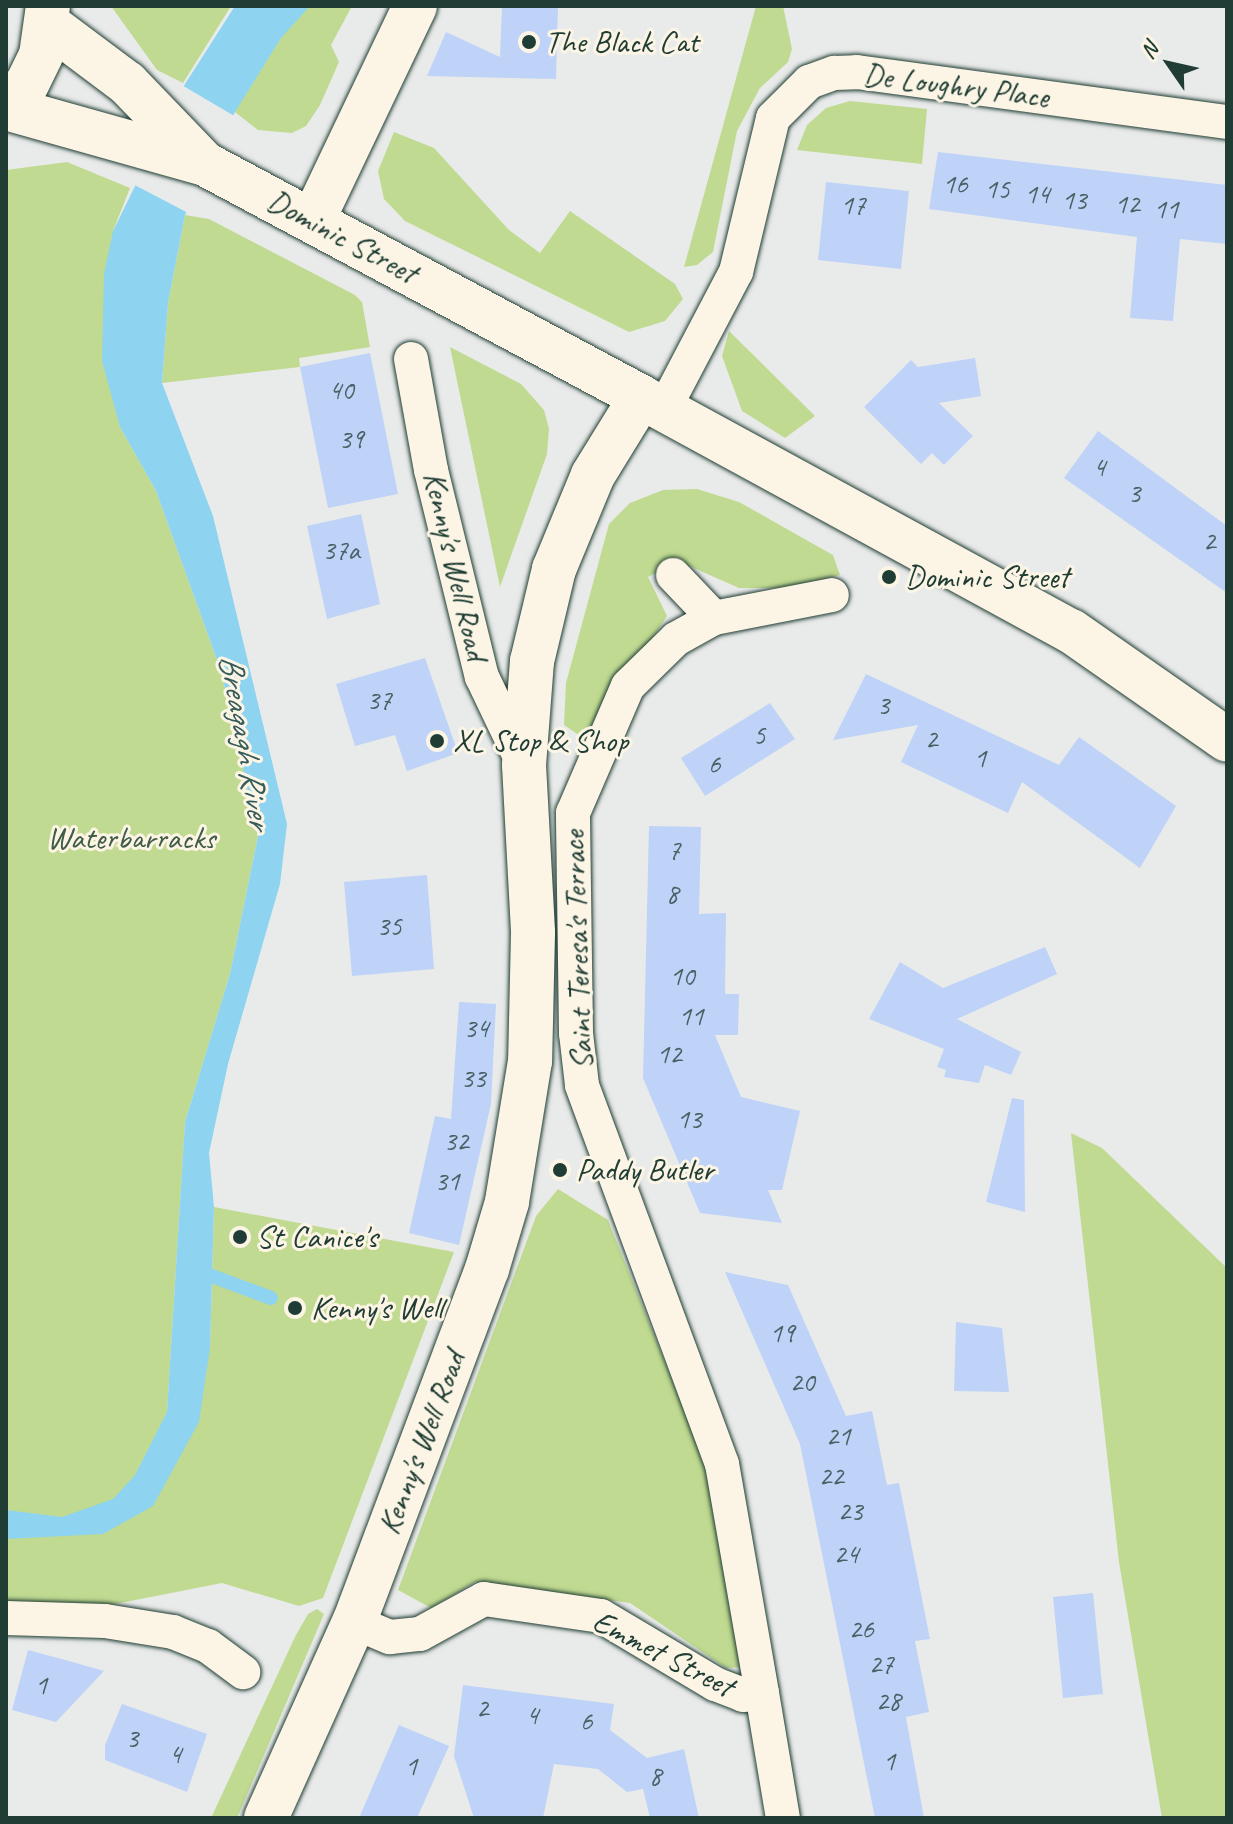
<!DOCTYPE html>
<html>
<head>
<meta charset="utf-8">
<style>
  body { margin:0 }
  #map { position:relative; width:1233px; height:1824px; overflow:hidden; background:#e9ebea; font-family:Caveat,sans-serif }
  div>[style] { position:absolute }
  .green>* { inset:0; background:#c0da91 }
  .water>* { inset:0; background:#8ed3f0 }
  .pier>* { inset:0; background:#e9ebea }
  .stream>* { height:14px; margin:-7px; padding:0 7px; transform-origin:7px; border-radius:7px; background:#8ed3f0 }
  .building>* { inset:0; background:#bed3f7 }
  .roads { filter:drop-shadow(0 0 2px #1f3d34) drop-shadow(0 0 2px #1f3d34) }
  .minor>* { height:34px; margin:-17px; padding:0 17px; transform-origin:17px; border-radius:17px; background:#fcf5e5 }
  .tertiary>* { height:44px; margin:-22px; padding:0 22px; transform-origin:22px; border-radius:22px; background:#fcf5e5 }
  .secondary>* { height:44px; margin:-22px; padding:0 22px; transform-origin:22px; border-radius:22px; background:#fcf5e5 }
  .dots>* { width:22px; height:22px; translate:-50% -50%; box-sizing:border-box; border:4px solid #fcf5e5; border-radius:50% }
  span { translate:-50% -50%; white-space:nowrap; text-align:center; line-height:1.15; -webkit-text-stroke:6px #fcf5e5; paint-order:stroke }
  .number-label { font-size:28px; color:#476265 }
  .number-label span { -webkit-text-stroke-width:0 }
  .poi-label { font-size:32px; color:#1f3d34 }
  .left { translate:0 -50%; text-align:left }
  .street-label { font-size:32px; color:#1f3d34 }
  .park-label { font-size:32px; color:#3f5c47 }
  .water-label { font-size:34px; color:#355b5a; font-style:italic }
  .frame { position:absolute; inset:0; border:8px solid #1f3d34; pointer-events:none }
  .north { position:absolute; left:1129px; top:24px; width:80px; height:80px; -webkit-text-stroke:6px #fcf5e5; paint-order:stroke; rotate:304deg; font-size:22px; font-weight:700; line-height:32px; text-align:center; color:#1f3d34 }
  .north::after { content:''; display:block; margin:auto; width:28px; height:36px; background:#1f3d34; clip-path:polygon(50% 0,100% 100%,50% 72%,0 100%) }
</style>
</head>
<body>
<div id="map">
  <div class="green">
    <div style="clip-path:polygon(111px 6px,231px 6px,183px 83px,157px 70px)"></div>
    <div style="clip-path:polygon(272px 6px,352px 6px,331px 45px,339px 62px,320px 105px,306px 126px,292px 133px,258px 130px,235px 112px)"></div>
    <div style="clip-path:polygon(756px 6px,783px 6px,792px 49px,788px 62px,760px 88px,737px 131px,713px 252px,697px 265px,684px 267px)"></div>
    <div style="clip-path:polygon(850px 101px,927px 109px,922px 164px,797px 150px,807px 125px,826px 108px)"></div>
    <div style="clip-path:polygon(394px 132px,434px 148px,509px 230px,540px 253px,570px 211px,675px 284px,683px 299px,665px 321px,629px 332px,405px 221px,384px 199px,378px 171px)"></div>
    <div style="clip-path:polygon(67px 162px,130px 188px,113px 231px,120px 427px,156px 491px,221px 671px,258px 836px,230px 974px,185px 1122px,167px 1412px,136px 1475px,210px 1348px,214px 1207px,454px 1252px,323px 1598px,299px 1606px,222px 1583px,110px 1605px,6px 1602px,6px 170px)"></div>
    <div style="clip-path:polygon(185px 215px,209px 219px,355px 295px,362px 302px,370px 347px,299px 358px,300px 367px,162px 383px,168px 303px)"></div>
    <div style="clip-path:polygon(729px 331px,815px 416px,785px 438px,742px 411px,722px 356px)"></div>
    <div style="clip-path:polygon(450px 347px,521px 384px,544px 410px,549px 429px,547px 454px,500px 587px)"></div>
    <div style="clip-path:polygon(697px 489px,739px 502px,833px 555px,840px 575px,790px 588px,739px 588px,678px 561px,648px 577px,667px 616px,624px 681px,592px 744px,564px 725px,566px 683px,609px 524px,630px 503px,663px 490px)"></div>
    <div style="clip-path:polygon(1071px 1133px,1102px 1148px,1227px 1268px,1227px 1818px,1162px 1818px,1119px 1562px)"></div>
    <div style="clip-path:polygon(558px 1189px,608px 1220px,705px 1462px,742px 1667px,726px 1668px,630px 1603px,475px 1582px,431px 1608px,398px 1590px,536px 1216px)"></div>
    <div style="clip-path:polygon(317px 1609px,324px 1614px,241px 1809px,237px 1818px,211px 1818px,295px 1637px,308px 1614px)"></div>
  </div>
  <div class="water">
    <div style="clip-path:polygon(235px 6px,310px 6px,281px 38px,235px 112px,185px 215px,168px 303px,162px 383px,213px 516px,287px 824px,280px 884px,228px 1064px,209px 1153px,214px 1207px,210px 1348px,199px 1422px,153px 1506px,103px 1534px,6px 1539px,6px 1510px,62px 1517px,113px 1499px,135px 1475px,167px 1412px,185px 1122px,230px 974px,258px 836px,221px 671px,156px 491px,120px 427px,102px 361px,104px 274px,113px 231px,185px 84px)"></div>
  </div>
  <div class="pier">
    <div style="clip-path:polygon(180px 84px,236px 117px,190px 214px,129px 182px)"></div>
  </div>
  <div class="stream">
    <div style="left:193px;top:1269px;width:83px;rotate:20.4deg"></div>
  </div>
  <div class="building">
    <div style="clip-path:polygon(502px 6px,558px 6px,556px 79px,427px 76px,446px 32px,500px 57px)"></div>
    <div style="clip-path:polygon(938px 152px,1227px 185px,1227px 244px,1180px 239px,1173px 321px,1130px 318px,1137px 237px,929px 209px)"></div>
    <div style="clip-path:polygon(826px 182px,909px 191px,901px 269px,818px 260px)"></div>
    <div style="clip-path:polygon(370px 353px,398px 494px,328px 508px,300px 367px)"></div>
    <div style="clip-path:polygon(975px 358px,981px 396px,939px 403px,973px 436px,944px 465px,932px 453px,921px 464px,864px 407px,911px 360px,918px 367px)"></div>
    <div style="clip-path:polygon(1098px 431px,1227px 526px,1227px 593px,1064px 478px)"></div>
    <div style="clip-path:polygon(361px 514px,380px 604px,327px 619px,307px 526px)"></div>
    <div style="clip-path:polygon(425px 658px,458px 753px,407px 771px,395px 735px,355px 746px,336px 684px)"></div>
    <div style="clip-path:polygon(866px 674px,1059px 765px,1079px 737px,1176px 806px,1140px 868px,1022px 782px,1008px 813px,901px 762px,918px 725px,833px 740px)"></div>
    <div style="clip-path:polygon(770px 703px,795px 739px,705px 796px,681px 758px)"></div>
    <div style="clip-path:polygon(649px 826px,701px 827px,699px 914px,726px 913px,725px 994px,739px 994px,738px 1035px,715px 1035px,741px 1097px,800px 1111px,782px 1190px,768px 1190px,782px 1223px,700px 1213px,643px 1078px)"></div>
    <div style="clip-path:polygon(427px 875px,434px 969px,352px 976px,344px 882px)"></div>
    <div style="clip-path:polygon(1045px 947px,1057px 974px,957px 1019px,1021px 1052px,1011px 1075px,985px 1065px,979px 1083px,944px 1077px,946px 1070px,937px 1067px,944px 1049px,869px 1019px,900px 962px,943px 988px)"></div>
    <div style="clip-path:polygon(459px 1002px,496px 1004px,491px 1104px,459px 1245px,409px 1233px,435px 1116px,451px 1119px)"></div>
    <div style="clip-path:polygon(1012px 1098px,1024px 1100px,1025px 1212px,986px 1202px)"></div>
    <div style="clip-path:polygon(725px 1272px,788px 1285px,846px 1416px,872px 1411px,887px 1485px,899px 1483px,930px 1639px,915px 1641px,929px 1712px,906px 1717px,924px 1818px,875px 1818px,800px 1444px)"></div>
    <div style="clip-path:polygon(956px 1322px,1002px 1328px,1009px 1392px,954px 1391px)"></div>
    <div style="clip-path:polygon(1093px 1593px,1103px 1694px,1063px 1698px,1053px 1597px)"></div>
    <div style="clip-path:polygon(28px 1650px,69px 1661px,104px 1671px,56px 1722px,12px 1710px)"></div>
    <div style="clip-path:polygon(463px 1685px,614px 1704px,610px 1730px,647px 1758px,684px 1749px,699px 1818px,650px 1818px,643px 1789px,627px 1792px,598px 1769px,554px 1764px,543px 1818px,474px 1818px,454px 1756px)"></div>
    <div style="clip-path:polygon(122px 1704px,207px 1734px,187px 1792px,105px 1760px,105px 1745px)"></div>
    <div style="clip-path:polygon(399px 1725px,449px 1746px,417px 1818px,359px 1818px)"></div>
  </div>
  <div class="roads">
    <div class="minor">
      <div style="left:411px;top:359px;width:113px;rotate:79.8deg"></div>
      <div style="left:431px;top:470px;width:213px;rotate:76.2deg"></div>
      <div style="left:482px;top:677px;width:98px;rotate:64.5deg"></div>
      <div style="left:664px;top:409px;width:155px;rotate:-62.3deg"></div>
      <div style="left:736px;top:272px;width:158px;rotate:-76.5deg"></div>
      <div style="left:773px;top:118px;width:51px;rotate:-45deg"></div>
      <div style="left:809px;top:82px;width:27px;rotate:-20deg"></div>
      <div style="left:834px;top:73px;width:23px;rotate:-2deg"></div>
      <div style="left:857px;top:72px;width:373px;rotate:7.7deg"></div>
      <div style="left:673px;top:575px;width:59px;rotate:46.4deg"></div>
      <div style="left:6px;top:1618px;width:99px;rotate:1.7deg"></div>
      <div style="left:105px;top:1621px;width:69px;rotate:9.2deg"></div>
      <div style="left:173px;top:1632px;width:38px;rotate:22deg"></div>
      <div style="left:208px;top:1646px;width:44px;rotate:36.6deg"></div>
      <div style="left:354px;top:1622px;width:39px;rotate:23deg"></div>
      <div style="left:390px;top:1637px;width:30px;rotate:-6deg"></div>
      <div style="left:420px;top:1634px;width:73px;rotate:-28.7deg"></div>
      <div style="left:484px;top:1599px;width:118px;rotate:8.3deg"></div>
      <div style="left:601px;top:1616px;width:133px;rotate:30.8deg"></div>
      <div style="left:715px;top:1684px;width:30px;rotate:21deg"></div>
      <div style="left:743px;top:1695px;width:19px;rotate:-6deg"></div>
      <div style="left:762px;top:1693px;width:127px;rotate:80.5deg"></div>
      <div style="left:762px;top:1693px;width:232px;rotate:-99.9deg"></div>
      <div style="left:722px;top:1464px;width:404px;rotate:-110.3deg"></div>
      <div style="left:582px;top:1085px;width:52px;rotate:-96.6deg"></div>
      <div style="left:576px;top:1033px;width:220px;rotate:-90.8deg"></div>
      <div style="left:573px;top:813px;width:138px;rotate:-66.6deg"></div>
      <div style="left:628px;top:686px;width:67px;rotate:-44.4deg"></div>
      <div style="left:676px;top:639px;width:43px;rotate:-28.9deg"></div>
      <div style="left:714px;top:618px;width:120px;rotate:-11deg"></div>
    </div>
    <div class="tertiary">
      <div style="left:313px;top:220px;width:237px;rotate:-64.5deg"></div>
      <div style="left:641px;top:397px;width:490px;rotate:28.6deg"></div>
      <div style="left:1071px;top:631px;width:190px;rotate:34.9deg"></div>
    </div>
    <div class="secondary">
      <div style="left:48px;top:24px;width:99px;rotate:36.8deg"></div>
      <div style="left:127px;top:83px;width:112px;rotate:46.1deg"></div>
      <div style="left:6px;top:107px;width:31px;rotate:-48deg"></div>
      <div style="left:27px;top:84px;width:32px;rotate:-64deg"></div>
      <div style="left:41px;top:55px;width:49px;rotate:-81.9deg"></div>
      <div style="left:6px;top:108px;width:207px;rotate:15.7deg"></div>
      <div style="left:205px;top:164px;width:494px;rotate:28.1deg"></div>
      <div style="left:641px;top:397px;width:92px;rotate:121.6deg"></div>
      <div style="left:593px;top:475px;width:102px;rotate:112.5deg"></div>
      <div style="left:554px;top:569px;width:95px;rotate:103.4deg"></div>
      <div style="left:532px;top:661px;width:104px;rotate:94.4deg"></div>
      <div style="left:524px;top:765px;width:168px;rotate:86.9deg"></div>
      <div style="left:533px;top:933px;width:128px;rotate:91.3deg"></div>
      <div style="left:530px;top:1061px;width:143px;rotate:99.3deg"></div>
      <div style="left:507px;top:1202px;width:70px;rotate:106.6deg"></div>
      <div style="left:487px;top:1269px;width:377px;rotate:110.6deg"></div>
      <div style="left:354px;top:1622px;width:215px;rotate:114.2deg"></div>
    </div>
  </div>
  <div class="dots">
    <div style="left:529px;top:42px;background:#1f3d34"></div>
    <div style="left:889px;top:577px;background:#1f3d34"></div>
    <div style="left:437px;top:741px;background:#1f3d34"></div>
    <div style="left:560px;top:1170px;background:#1f3d34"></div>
    <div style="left:240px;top:1237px;background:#1f3d34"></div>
    <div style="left:295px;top:1308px;background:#1f3d34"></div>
  </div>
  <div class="number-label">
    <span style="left:955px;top:184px">16</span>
    <span style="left:997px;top:189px">15</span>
    <span style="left:1037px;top:194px">14</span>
    <span style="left:1074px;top:200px">13</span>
    <span style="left:1127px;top:204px">12</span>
    <span style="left:853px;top:205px">17</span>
    <span style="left:1166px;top:209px">11</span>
    <span style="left:341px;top:390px">40</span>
    <span style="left:351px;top:439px">39</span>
    <span style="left:1099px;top:467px">4</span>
    <span style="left:1134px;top:493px">3</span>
    <span style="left:1209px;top:541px">2</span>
    <span style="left:341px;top:550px">37a</span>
    <span style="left:379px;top:700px">37</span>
    <span style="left:883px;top:705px">3</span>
    <span style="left:759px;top:735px">5</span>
    <span style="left:931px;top:739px">2</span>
    <span style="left:980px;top:758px">1</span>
    <span style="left:714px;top:764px">6</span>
    <span style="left:674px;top:850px">7</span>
    <span style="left:672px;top:894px">8</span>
    <span style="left:389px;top:926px">35</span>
    <span style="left:682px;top:976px">10</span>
    <span style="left:691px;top:1016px">11</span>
    <span style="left:476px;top:1028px">34</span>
    <span style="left:669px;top:1054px">12</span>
    <span style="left:473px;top:1078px">33</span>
    <span style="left:689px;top:1119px">13</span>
    <span style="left:456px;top:1141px">32</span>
    <span style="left:447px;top:1181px">31</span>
    <span style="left:782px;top:1333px">19</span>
    <span style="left:802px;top:1382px">20</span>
    <span style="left:838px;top:1436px">21</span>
    <span style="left:831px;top:1476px">22</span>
    <span style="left:850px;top:1511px">23</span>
    <span style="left:846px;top:1554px">24</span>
    <span style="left:861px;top:1629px">26</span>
    <span style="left:881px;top:1664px">27</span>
    <span style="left:41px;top:1685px">1</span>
    <span style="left:888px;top:1701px">28</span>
    <span style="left:482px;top:1708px">2</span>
    <span style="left:532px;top:1715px">4</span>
    <span style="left:586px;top:1721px">6</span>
    <span style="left:132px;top:1738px">3</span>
    <span style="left:175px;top:1754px">4</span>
    <span style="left:889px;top:1761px">1</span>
    <span style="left:411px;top:1766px">1</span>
    <span style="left:655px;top:1776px">8</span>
  </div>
  <div class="poi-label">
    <span class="left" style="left:545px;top:42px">The Black Cat</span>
    <span class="left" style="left:905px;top:577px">Dominic Street</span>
    <span class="left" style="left:453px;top:741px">XL Stop &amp; Shop</span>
    <span class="left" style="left:576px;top:1170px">Paddy Butler</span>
    <span class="left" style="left:256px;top:1237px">St Canice's</span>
    <span class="left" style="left:311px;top:1308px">Kenny's Well</span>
  </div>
  <div class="street-label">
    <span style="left:956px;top:86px;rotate:7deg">De Loughry Place</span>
    <span style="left:342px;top:237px;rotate:28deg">Dominic Street</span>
    <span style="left:455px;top:566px;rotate:77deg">Kenny's Well Road</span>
    <span style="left:578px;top:950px;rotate:-92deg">Saint Teresa's Terrace</span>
    <span style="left:422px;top:1443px;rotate:-69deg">Kenny's Well Road</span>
    <span style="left:663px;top:1654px;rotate:27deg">Emmet Street</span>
  </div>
  <div class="park-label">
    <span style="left:131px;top:838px">Waterbarracks</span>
  </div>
  <div class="water-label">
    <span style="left:246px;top:741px;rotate:80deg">Breagagh River</span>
  </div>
  <div class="frame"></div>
  <div class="north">N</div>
</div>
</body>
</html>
